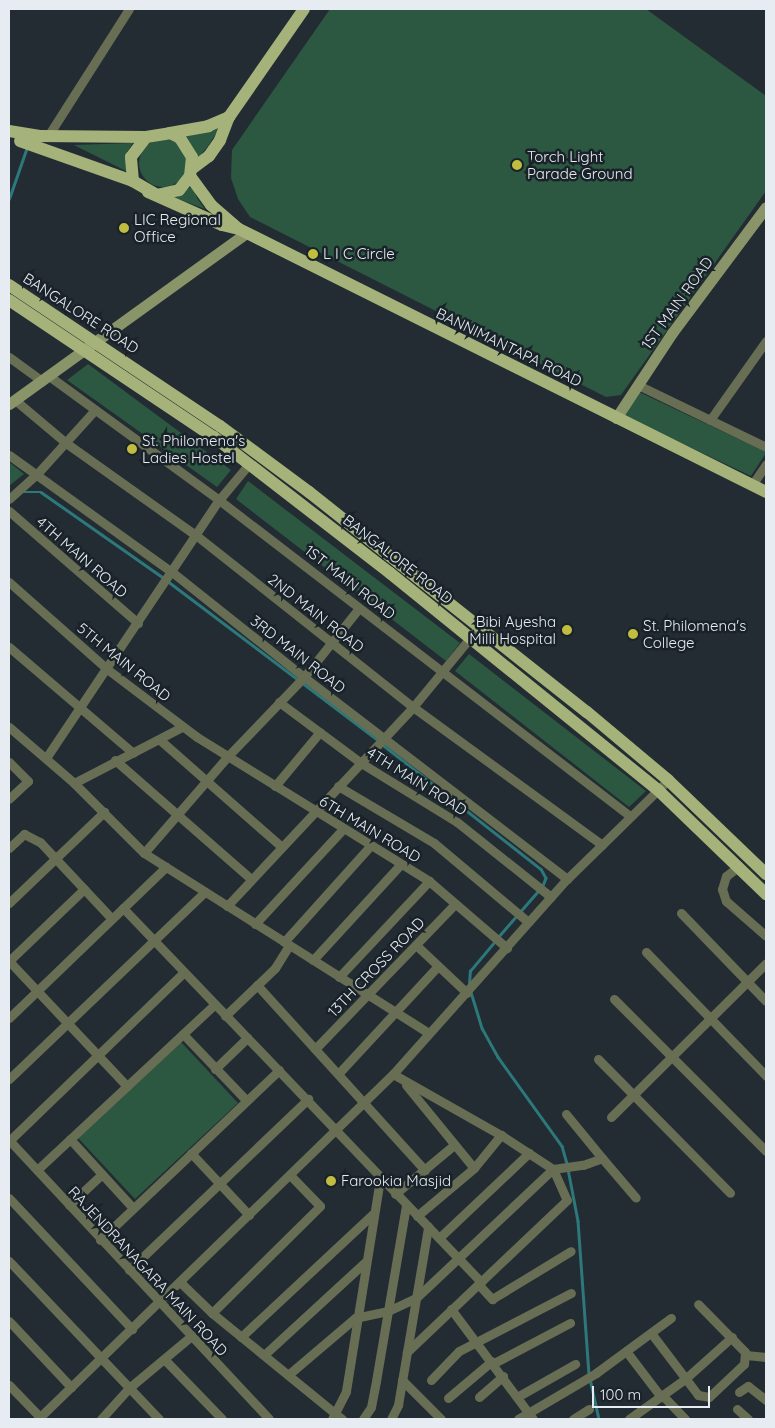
<!DOCTYPE html>
<html>
<head>
<meta charset="utf-8">
<style>
  body { margin:0 }
  #map { position:relative; width:775px; height:1428px; overflow:hidden; background:#232c33; font-family:Quicksand,sans-serif }
  div>[style] { position:absolute }
  .green>* { inset:0; background:#2c5741 }
  .round { border-radius:50% }
  .stream>* { height:2.5px; margin:-1.25px; padding:0 1.25px; transform-origin:1.25px; border-radius:1.25px; background:#2c787a }
  .street>* { height:9px; margin:-4.5px; padding:0 4.5px; transform-origin:4.5px; border-radius:4.5px; background:#686e53 }
  .secondary>* { height:11px; margin:-5.5px; padding:0 5.5px; transform-origin:5.5px; border-radius:5.5px; background:#8a9469 }
  .primary>* { height:12px; margin:-6px; padding:0 6px; transform-origin:6px; border-radius:6px; background:#a5b279 }
  .dots>* { width:14px; height:14px; translate:-50% -50%; box-sizing:border-box; border:2px solid #192229; border-radius:50% }
  span { translate:-50% -50%; white-space:nowrap; text-align:center; line-height:1.15; -webkit-text-stroke:5px #192229; paint-order:stroke }
  .poi-label { font-size:15px; color:#e6ecf1 }
  .left { translate:0 -50%; text-align:left }
  .right { translate:-100% -50%; text-align:right }
  .street-label { font-size:15px; color:#e6ecf1 }
  .frame { position:absolute; inset:0; border:10px solid #e6ecf1; pointer-events:none }
  .scale { position:absolute; left:592px; top:1386px; width:118px; height:22px; box-sizing:border-box; border:2px solid #e6ecf1; border-top:0; padding-left:6px; font-size:15px; line-height:18px; white-space:nowrap; color:#e6ecf1; -webkit-text-stroke:4px #192229; paint-order:stroke }
</style>
</head>
<body>
<div id="map">
  <div class="green">
    <div style="clip-path:polygon(330px 9px,646px 9px,766px 96px,766px 191px,621px 395px,606px 397px,250px 217px,238px 199px,231px 178px,232px 150px)"></div>
    <div style="clip-path:polygon(220px 128px,208px 146px,198px 158px,186px 136px)"></div>
    <div class="round" style="left:139px;top:139px;width:48px;height:48px"></div>
    <div style="clip-path:polygon(133px 143px,127px 152px,126px 171px,74px 145px)"></div>
    <div style="clip-path:polygon(193px 186px,197px 198px,205px 209px,173px 197px)"></div>
    <div style="clip-path:polygon(88px 364px,231px 470px,217px 487px,67px 380px)"></div>
    <div style="clip-path:polygon(639px 392px,766px 452px,766px 453px,751px 476px,624px 416px)"></div>
    <div style="clip-path:polygon(9px 462px,24px 474px,9px 486px)"></div>
    <div style="clip-path:polygon(248px 481px,460px 643px,446px 661px,236px 499px)"></div>
    <div style="clip-path:polygon(469px 654px,646px 791px,629px 807px,455px 671px)"></div>
    <div style="clip-path:polygon(181px 1042px,238px 1103px,135px 1199px,78px 1138px)"></div>
  </div>
  <div class="stream">
    <div style="left:9px;top:199px;width:55px;rotate:-70.9deg"></div>
    <div style="left:23px;top:492px;width:18px"></div>
    <div style="left:41px;top:492px;width:146px;rotate:35deg"></div>
    <div style="left:161px;top:576px;width:272px;rotate:37.1deg"></div>
    <div style="left:382px;top:744px;width:202px;rotate:38.2deg"></div>
    <div style="left:541px;top:869px;width:10px;rotate:61deg"></div>
    <div style="left:546px;top:878px;width:9px;rotate:111deg"></div>
    <div style="left:498px;top:937px;width:62px;rotate:-48.9deg"></div>
    <div style="left:469px;top:984px;width:13px;rotate:-86deg"></div>
    <div style="left:470px;top:971px;width:39px;rotate:-50deg"></div>
    <div style="left:471px;top:992px;width:38px;rotate:73deg"></div>
    <div style="left:482px;top:1028px;width:33px;rotate:61deg"></div>
    <div style="left:498px;top:1057px;width:110px;rotate:54.3deg"></div>
    <div style="left:562px;top:1146px;width:19px;rotate:74deg"></div>
    <div style="left:568px;top:1169px;width:53px;rotate:79.1deg"></div>
    <div style="left:578px;top:1221px;width:153px;rotate:85.9deg"></div>
    <div style="left:589px;top:1374px;width:46px;rotate:77.5deg"></div>
  </div>
  <div class="street">
    <div style="left:48px;top:136px;width:151px;rotate:-57.5deg"></div>
    <div style="left:9px;top:357px;width:41px;rotate:36deg"></div>
    <div style="left:49px;top:376px;width:210px;rotate:36.1deg"></div>
    <div style="left:219px;top:500px;width:518px;rotate:37.56deg"></div>
    <div style="left:638px;top:385px;width:142px;rotate:25.8deg"></div>
    <div style="left:15px;top:400px;width:67px;rotate:40.1deg"></div>
    <div style="left:66px;top:443px;width:161px;rotate:35.4deg"></div>
    <div style="left:197px;top:536px;width:275px;rotate:38.4deg"></div>
    <div style="left:413px;top:707px;width:234px;rotate:36.1deg"></div>
    <div style="left:710px;top:420px;width:97px;rotate:-54.7deg"></div>
    <div style="left:9px;top:455px;width:201px;rotate:35.7deg"></div>
    <div style="left:172px;top:572px;width:169px;rotate:38.5deg"></div>
    <div style="left:304px;top:677px;width:332px;rotate:37.5deg"></div>
    <div style="left:752px;top:485px;width:25px;rotate:-56deg"></div>
    <div style="left:9px;top:499px;width:36px;rotate:-42deg"></div>
    <div style="left:36px;top:475px;width:88px;rotate:-47.8deg"></div>
    <div style="left:9px;top:511px;width:171px;rotate:41deg"></div>
    <div style="left:9px;top:582px;width:131px;rotate:41.6deg"></div>
    <div style="left:107px;top:669px;width:113px;rotate:37.1deg"></div>
    <div style="left:197px;top:737px;width:273px;rotate:31.8deg"></div>
    <div style="left:429px;top:881px;width:103px;rotate:40.7deg"></div>
    <div style="left:9px;top:647px;width:163px;rotate:40.5deg"></div>
    <div style="left:279px;top:702px;width:102px;rotate:36.6deg"></div>
    <div style="left:361px;top:763px;width:113px;rotate:31.6deg"></div>
    <div style="left:457px;top:822px;width:120px;rotate:38.6deg"></div>
    <div style="left:9px;top:727px;width:86px;rotate:40.7deg"></div>
    <div style="left:74px;top:783px;width:99px;rotate:45deg"></div>
    <div style="left:144px;top:853px;width:337px;rotate:32.3deg"></div>
    <div style="left:160px;top:740px;width:162px;rotate:41.3deg"></div>
    <div style="left:46px;top:758px;width:311px;rotate:-56.2deg"></div>
    <div style="left:219px;top:500px;width:47px;rotate:-50.2deg"></div>
    <div style="left:115px;top:760px;width:181px;rotate:41.2deg"></div>
    <div style="left:9px;top:762px;width:27px;rotate:45deg"></div>
    <div style="left:28px;top:781px;width:26px;rotate:137deg"></div>
    <div style="left:74px;top:783px;width:122px;rotate:-27.4deg"></div>
    <div style="left:275px;top:786px;width:70px;rotate:-50.2deg"></div>
    <div style="left:338px;top:786px;width:112px;rotate:30.7deg"></div>
    <div style="left:434px;top:843px;width:123px;rotate:40deg"></div>
    <div style="left:9px;top:848px;width:21px;rotate:-43deg"></div>
    <div style="left:24px;top:834px;width:18px;rotate:27deg"></div>
    <div style="left:40px;top:842px;width:105px;rotate:46.9deg"></div>
    <div style="left:144px;top:853px;width:128px;rotate:-49.1deg"></div>
    <div style="left:228px;top:756px;width:110px;rotate:-46.1deg"></div>
    <div style="left:304px;top:677px;width:88px;rotate:-51.4deg"></div>
    <div style="left:739px;top:866px;width:16px;rotate:142deg"></div>
    <div style="left:726px;top:876px;width:14px;rotate:107deg"></div>
    <div style="left:722px;top:889px;width:13px;rotate:72deg"></div>
    <div style="left:726px;top:901px;width:53px;rotate:41.2deg"></div>
    <div style="left:9px;top:903px;width:132px;rotate:-43.8deg"></div>
    <div style="left:227px;top:906px;width:272px;rotate:-46.9deg"></div>
    <div style="left:413px;top:707px;width:104px;rotate:-50.5deg"></div>
    <div style="left:123px;top:908px;width:518px;rotate:46.25deg"></div>
    <div style="left:681px;top:913px;width:122px;rotate:46deg"></div>
    <div style="left:255px;top:924px;width:129px;rotate:-47.2deg"></div>
    <div style="left:284px;top:942px;width:130px;rotate:-48.1deg"></div>
    <div style="left:416px;top:945px;width:70px;rotate:43.3deg"></div>
    <div style="left:646px;top:952px;width:173px;rotate:45.9deg"></div>
    <div style="left:313px;top:960px;width:130px;rotate:-47.5deg"></div>
    <div style="left:9px;top:961px;width:172px;rotate:46.7deg"></div>
    <div style="left:9px;top:961px;width:104px;rotate:-43.8deg"></div>
    <div style="left:339px;top:977px;width:132px;rotate:-46.8deg"></div>
    <div style="left:257px;top:985px;width:250px;rotate:47.8deg"></div>
    <div style="left:614px;top:999px;width:215px;rotate:45deg"></div>
    <div style="left:225px;top:1016px;width:69px;rotate:-43.8deg"></div>
    <div style="left:275px;top:968px;width:26px;rotate:-58deg"></div>
    <div style="left:9px;top:1018px;width:218px;rotate:-43.9deg"></div>
    <div style="left:183px;top:1034px;width:91px;rotate:46.3deg"></div>
    <div style="left:315px;top:1049px;width:202px;rotate:-46deg"></div>
    <div style="left:598px;top:1059px;width:188px;rotate:45.4deg"></div>
    <div style="left:215px;top:1069px;width:45px;rotate:-44.1deg"></div>
    <div style="left:338px;top:1074px;width:147px;rotate:-47.2deg"></div>
    <div style="left:393px;top:1074px;width:124px;rotate:29.5deg"></div>
    <div style="left:501px;top:1135px;width:62px;rotate:33.2deg"></div>
    <div style="left:553px;top:1169px;width:34px;rotate:66deg"></div>
    <div style="left:567px;top:1200px;width:221px;rotate:136.5deg"></div>
    <div style="left:9px;top:1079px;width:271px;rotate:-43.7deg"></div>
    <div style="left:406px;top:1085px;width:107px;rotate:50.7deg"></div>
    <div style="left:566px;top:1114px;width:57px;rotate:50.7deg"></div>
    <div style="left:611px;top:1117px;width:218px;rotate:-44.8deg"></div>
    <div style="left:70px;top:1139px;width:93px;rotate:47.6deg"></div>
    <div style="left:9px;top:1140px;width:381px;rotate:47deg"></div>
    <div style="left:9px;top:1141px;width:242px;rotate:-44deg"></div>
    <div style="left:191px;top:1153px;width:85px;rotate:46.9deg"></div>
    <div style="left:37px;top:1170px;width:242px;rotate:-43deg"></div>
    <div style="left:395px;top:1194px;width:77px;rotate:-39.7deg"></div>
    <div style="left:9px;top:1198px;width:180px;rotate:46.8deg"></div>
    <div style="left:69px;top:1205px;width:45px;rotate:-43.2deg"></div>
    <div style="left:417px;top:1216px;width:75px;rotate:-40.1deg"></div>
    <div style="left:474px;top:1168px;width:43px;rotate:-50.7deg"></div>
    <div style="left:439px;top:1238px;width:124px;rotate:-43.4deg"></div>
    <div style="left:100px;top:1240px;width:247px;rotate:-43.5deg"></div>
    <div style="left:9px;top:1261px;width:218px;rotate:46.5deg"></div>
    <div style="left:129px;top:1270px;width:248px;rotate:-43.7deg"></div>
    <div style="left:180px;top:1282px;width:45px;rotate:44.1deg"></div>
    <div style="left:212px;top:1313px;width:168px;rotate:39.2deg"></div>
    <div style="left:478px;top:1284px;width:21px;rotate:47deg"></div>
    <div style="left:492px;top:1299px;width:92px;rotate:-31.3deg"></div>
    <div style="left:451px;top:1309px;width:137px;rotate:53.3deg"></div>
    <div style="left:212px;top:1313px;width:152px;rotate:-44.7deg"></div>
    <div style="left:320px;top:1206px;width:43px;rotate:-134.1deg"></div>
    <div style="left:9px;top:1321px;width:91px;rotate:46.8deg"></div>
    <div style="left:651px;top:1333px;width:78px;rotate:52.8deg"></div>
    <div style="left:698px;top:1395px;width:11px;rotate:10deg"></div>
    <div style="left:709px;top:1397px;width:48px;rotate:-43.3deg"></div>
    <div style="left:744px;top:1364px;width:12px;rotate:-85deg"></div>
    <div style="left:745px;top:1352px;width:67px;rotate:-134.4deg"></div>
    <div style="left:241px;top:1337px;width:182px;rotate:-43deg"></div>
    <div style="left:626px;top:1351px;width:58px;rotate:52.7deg"></div>
    <div style="left:264px;top:1355px;width:137px;rotate:-42.6deg"></div>
    <div style="left:746px;top:1355px;width:20px;rotate:6deg"></div>
    <div style="left:165px;top:1360px;width:82px;rotate:46deg"></div>
    <div style="left:494px;top:1363px;width:86px;rotate:-27.8deg"></div>
    <div style="left:288px;top:1375px;width:88px;rotate:-40.4deg"></div>
    <div style="left:355px;top:1318px;width:34px;rotate:-12deg"></div>
    <div style="left:388px;top:1311px;width:31px;rotate:-25deg"></div>
    <div style="left:416px;top:1298px;width:188px;rotate:-43.3deg"></div>
    <div style="left:553px;top:1169px;width:30px;rotate:-8deg"></div>
    <div style="left:583px;top:1165px;width:20px;rotate:-20deg"></div>
    <div style="left:602px;top:1158px;width:52px;rotate:49.6deg"></div>
    <div style="left:402px;top:1380px;width:55px;rotate:45deg"></div>
    <div style="left:431px;top:1380px;width:40px;rotate:-46deg"></div>
    <div style="left:459px;top:1351px;width:126px;rotate:-27.4deg"></div>
    <div style="left:9px;top:1385px;width:45px;rotate:45.9deg"></div>
    <div style="left:739px;top:1392px;width:11px;rotate:-34deg"></div>
    <div style="left:748px;top:1386px;width:23px;rotate:38deg"></div>
    <div style="left:663px;top:1396px;width:32px;rotate:46deg"></div>
    <div style="left:479px;top:1397px;width:32px;rotate:-41deg"></div>
    <div style="left:517px;top:1397px;width:67px;rotate:-29.6deg"></div>
    <div style="left:448px;top:1398px;width:57px;rotate:-40.1deg"></div>
    <div style="left:737px;top:1409px;width:15px;rotate:42deg"></div>
    <div style="left:38px;top:1419px;width:495px;rotate:-44.2deg"></div>
    <div style="left:393px;top:1074px;width:261px;rotate:-48.3deg"></div>
    <div style="left:567px;top:879px;width:141px;rotate:-44.4deg"></div>
    <div style="left:101px;top:1419px;width:42px;rotate:-47.9deg"></div>
    <div style="left:129px;top:1388px;width:80px;rotate:-39.9deg"></div>
    <div style="left:332px;top:1419px;width:31px;rotate:-63deg"></div>
    <div style="left:346px;top:1391px;width:216px;rotate:-80.9deg"></div>
    <div style="left:363px;top:1419px;width:14px;rotate:-56deg"></div>
    <div style="left:371px;top:1407px;width:26px;rotate:-79deg"></div>
    <div style="left:376px;top:1381px;width:179px;rotate:-80.3deg"></div>
    <div style="left:391px;top:1419px;width:16px;rotate:-63deg"></div>
    <div style="left:398px;top:1405px;width:181px;rotate:-80.4deg"></div>
    <div style="left:518px;top:1419px;width:91px;rotate:-30.5deg"></div>
    <div style="left:596px;top:1373px;width:93px;rotate:-36.3deg"></div>
    <div style="left:573px;top:1419px;width:19px;rotate:-32deg"></div>
    <div style="left:629px;top:1419px;width:69px;rotate:-35.5deg"></div>
    <div style="left:685px;top:1379px;width:63px;rotate:-41.8deg"></div>
  </div>
  <div class="secondary">
    <div style="left:9px;top:404px;width:292px;rotate:-35.8deg"></div>
    <div style="left:616px;top:418px;width:102px;rotate:-56.6deg"></div>
    <div style="left:672px;top:333px;width:157px;rotate:-53.3deg"></div>
  </div>
  <div class="primary">
    <div style="left:9px;top:131px;width:31px;rotate:9deg"></div>
    <div style="left:40px;top:136px;width:106px;rotate:0.5deg"></div>
    <div style="left:146px;top:137px;width:24px;rotate:-9deg"></div>
    <div style="left:170px;top:133px;width:11px;rotate:27deg"></div>
    <div style="left:180px;top:138px;width:22px;rotate:58deg"></div>
    <div style="left:192px;top:157px;width:19px;rotate:96deg"></div>
    <div style="left:190px;top:176px;width:18px;rotate:128deg"></div>
    <div style="left:179px;top:190px;width:23px;rotate:167deg"></div>
    <div style="left:157px;top:195px;width:28px;rotate:-150deg"></div>
    <div style="left:133px;top:181px;width:24px;rotate:-95deg"></div>
    <div style="left:131px;top:157px;width:25px;rotate:-53deg"></div>
    <div style="left:170px;top:133px;width:39px;rotate:-10deg"></div>
    <div style="left:208px;top:126px;width:23px;rotate:-23deg"></div>
    <div style="left:20px;top:141px;width:120px;rotate:19.5deg"></div>
    <div style="left:193px;top:168px;width:20px;rotate:-37deg"></div>
    <div style="left:209px;top:156px;width:19px;rotate:-55deg"></div>
    <div style="left:220px;top:140px;width:25px;rotate:-69deg"></div>
    <div style="left:229px;top:117px;width:131px;rotate:-55.2deg"></div>
    <div style="left:190px;top:176px;width:36px;rotate:54deg"></div>
    <div style="left:211px;top:205px;width:37px;rotate:41deg"></div>
    <div style="left:148px;top:192px;width:81px;rotate:24deg"></div>
    <div style="left:222px;top:225px;width:17px;rotate:13deg"></div>
    <div style="left:239px;top:229px;width:589px;rotate:26.52deg"></div>
    <div style="left:9px;top:285px;width:254px;rotate:33.8deg"></div>
    <div style="left:220px;top:426px;width:111px;rotate:36.6deg"></div>
    <div style="left:309px;top:492px;width:355px;rotate:38.4deg"></div>
    <div style="left:587px;top:712px;width:106px;rotate:40deg"></div>
    <div style="left:668px;top:780px;width:136px;rotate:43.8deg"></div>
    <div style="left:9px;top:300px;width:247px;rotate:33.8deg"></div>
    <div style="left:214px;top:437px;width:222px;rotate:37.7deg"></div>
    <div style="left:390px;top:573px;width:346px;rotate:39deg"></div>
    <div style="left:659px;top:791px;width:149px;rotate:43.9deg"></div>
  </div>
  <div class="dots">
    <div style="left:517px;top:165px;background:#c1bd40"></div>
    <div style="left:124px;top:228px;background:#c1bd40"></div>
    <div style="left:313px;top:254px;background:#c1bd40"></div>
    <div style="left:132px;top:449px;background:#c1bd40"></div>
    <div style="left:567px;top:630px;background:#c1bd40"></div>
    <div style="left:633px;top:634px;background:#c1bd40"></div>
    <div style="left:331px;top:1181px;background:#c1bd40"></div>
  </div>
  <div class="poi-label">
    <span class="left" style="left:527px;top:165px">Torch Light<br>Parade Ground</span>
    <span class="left" style="left:134px;top:228px">LIC Regional<br>Office</span>
    <span class="left" style="left:323px;top:254px">L I C Circle</span>
    <span class="left" style="left:142px;top:449px">St. Philomena's<br>Ladies Hostel</span>
    <span class="right" style="left:556px;top:630px">Bibi Ayesha<br>Milli Hospital</span>
    <span class="left" style="left:643px;top:634px">St. Philomena's<br>College</span>
    <span class="left" style="left:341px;top:1181px">Farookia Masjid</span>
  </div>
  <div class="street-label">
    <span style="left:677px;top:303px;rotate:-54deg">1ST MAIN ROAD</span>
    <span style="left:81px;top:313px;rotate:33deg">BANGALORE ROAD</span>
    <span style="left:509px;top:347px;rotate:26deg">BANNIMANTAPA ROAD</span>
    <span style="left:82px;top:557px;rotate:41deg">4TH MAIN ROAD</span>
    <span style="left:398px;top:559px;rotate:38deg">BANGALORE ROAD</span>
    <span style="left:350px;top:582px;rotate:38deg">1ST MAIN ROAD</span>
    <span style="left:316px;top:613px;rotate:38deg">2ND MAIN ROAD</span>
    <span style="left:298px;top:654px;rotate:38deg">3RD MAIN ROAD</span>
    <span style="left:124px;top:662px;rotate:39deg">5TH MAIN ROAD</span>
    <span style="left:417px;top:781px;rotate:32deg">4TH MAIN ROAD</span>
    <span style="left:370px;top:829px;rotate:31deg">6TH MAIN ROAD</span>
    <span style="left:376px;top:967px;rotate:-46deg">13TH CROSS ROAD</span>
    <span style="left:148px;top:1271px;rotate:47deg">RAJENDRANAGARA MAIN ROAD</span>
  </div>
  <div class="frame"></div>
  <div class="scale">100 m</div>
</div>
</body>
</html>
